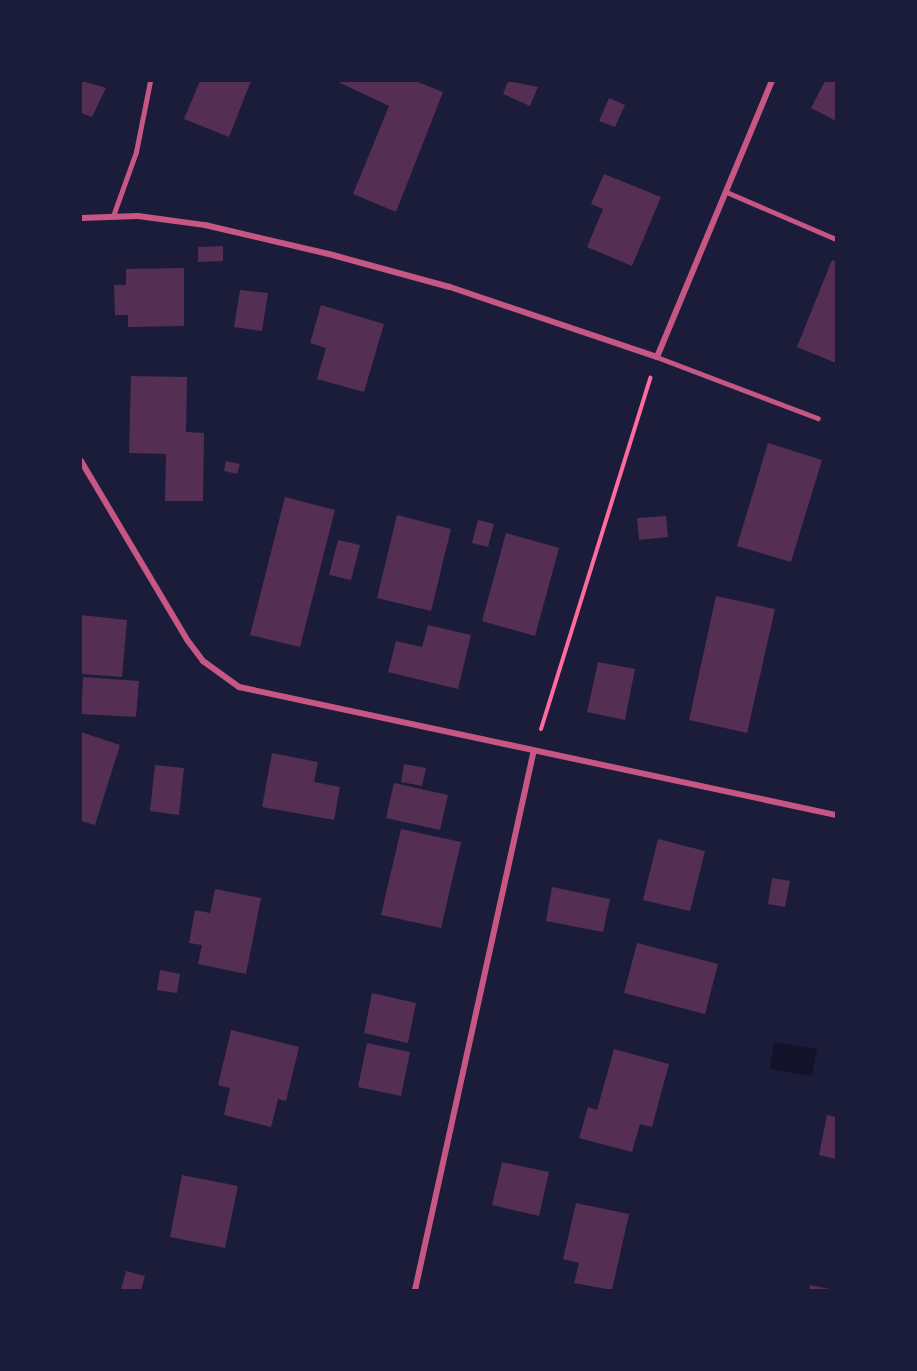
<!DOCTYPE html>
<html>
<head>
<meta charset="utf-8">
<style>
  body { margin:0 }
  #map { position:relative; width:917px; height:1371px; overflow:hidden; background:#1b1b3a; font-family:"Fira Sans",sans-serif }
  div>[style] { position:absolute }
  .water>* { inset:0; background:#12122b }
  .building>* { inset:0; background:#542f53 }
  .path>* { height:4px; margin:-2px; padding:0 2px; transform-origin:2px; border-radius:2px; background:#ff6b9d }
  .service>* { height:4.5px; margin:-2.25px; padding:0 2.25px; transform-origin:2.25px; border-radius:2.25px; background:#c65784 }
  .minor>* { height:6px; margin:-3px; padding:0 3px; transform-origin:3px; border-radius:3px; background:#c65784 }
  span { translate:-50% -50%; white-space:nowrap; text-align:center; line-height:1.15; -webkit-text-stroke:5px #1b1b3a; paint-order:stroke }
  .frame { position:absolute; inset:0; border:82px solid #1b1b3a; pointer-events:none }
</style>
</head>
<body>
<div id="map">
  <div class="water">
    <div style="clip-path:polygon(774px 1042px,817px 1049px,812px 1076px,770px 1069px)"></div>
  </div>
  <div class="building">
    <div style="clip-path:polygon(82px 81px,106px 88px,92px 117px,81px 113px)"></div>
    <div style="clip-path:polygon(200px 81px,251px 81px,229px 137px,184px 119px)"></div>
    <div style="clip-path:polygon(336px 81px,415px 81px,443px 92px,396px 212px,353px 194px,389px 106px)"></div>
    <div style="clip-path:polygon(508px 81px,538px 87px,530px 106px,503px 94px)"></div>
    <div style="clip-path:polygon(825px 81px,836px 81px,836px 121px,811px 108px)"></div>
    <div style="clip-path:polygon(609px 98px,625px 105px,615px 127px,599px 121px)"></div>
    <div style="clip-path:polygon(604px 174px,661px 197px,632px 266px,587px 247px,603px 209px,591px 204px)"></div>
    <div style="clip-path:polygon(223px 246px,223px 261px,198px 262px,198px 247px)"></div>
    <div style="clip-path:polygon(832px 260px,836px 262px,836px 363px,797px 347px)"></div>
    <div style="clip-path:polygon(184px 268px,184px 326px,128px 327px,128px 315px,115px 315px,114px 285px,126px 285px,126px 269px)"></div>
    <div style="clip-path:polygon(240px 290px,268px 293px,262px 331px,234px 327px)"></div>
    <div style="clip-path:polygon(321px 305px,384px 324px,364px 392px,317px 379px,326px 348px,310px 343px)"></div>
    <div style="clip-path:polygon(131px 376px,187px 377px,186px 432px,204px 433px,203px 501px,165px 501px,166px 454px,129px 453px)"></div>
    <div style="clip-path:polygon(768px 443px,822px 460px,791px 562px,737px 546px)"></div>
    <div style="clip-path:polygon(226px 461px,240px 464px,237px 474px,224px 471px)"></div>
    <div style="clip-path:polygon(285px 497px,335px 510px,300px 647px,250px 635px)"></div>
    <div style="clip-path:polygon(397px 515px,451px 529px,431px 611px,377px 598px)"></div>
    <div style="clip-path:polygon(666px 516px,668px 537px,639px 540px,637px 518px)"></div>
    <div style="clip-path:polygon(478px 520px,494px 524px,488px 547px,472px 543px)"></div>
    <div style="clip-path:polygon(506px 533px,559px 548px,535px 636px,482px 621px)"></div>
    <div style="clip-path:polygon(338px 540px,360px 545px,351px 580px,329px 575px)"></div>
    <div style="clip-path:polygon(716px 596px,775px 609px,747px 733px,689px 720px)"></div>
    <div style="clip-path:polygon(81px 615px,127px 620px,122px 677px,81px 674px)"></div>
    <div style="clip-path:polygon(428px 625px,471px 635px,458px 689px,388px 672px,396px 641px,422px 647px)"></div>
    <div style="clip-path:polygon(598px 662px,635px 669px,625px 720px,587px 712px)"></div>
    <div style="clip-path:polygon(83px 677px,139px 681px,136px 717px,81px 714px)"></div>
    <div style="clip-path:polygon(81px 732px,120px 745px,95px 825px,81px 821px)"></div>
    <div style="clip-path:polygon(272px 753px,318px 762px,314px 782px,340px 787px,334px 820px,262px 807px)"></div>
    <div style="clip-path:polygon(404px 764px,426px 768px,422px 786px,401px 782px)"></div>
    <div style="clip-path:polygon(155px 765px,184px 768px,179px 815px,150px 811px)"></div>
    <div style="clip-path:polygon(394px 783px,448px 795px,440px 830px,386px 818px)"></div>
    <div style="clip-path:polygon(401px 829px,461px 842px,441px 928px,381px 915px)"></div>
    <div style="clip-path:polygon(658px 839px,705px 851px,690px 911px,643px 900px)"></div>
    <div style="clip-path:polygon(772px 878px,790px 881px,785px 907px,768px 904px)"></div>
    <div style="clip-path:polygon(552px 887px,610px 899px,603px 932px,546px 921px)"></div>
    <div style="clip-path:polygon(215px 889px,261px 898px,246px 974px,198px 964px,202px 945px,189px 943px,195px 910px,210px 913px)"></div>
    <div style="clip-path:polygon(637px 943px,718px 964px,705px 1014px,624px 993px)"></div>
    <div style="clip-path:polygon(160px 970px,180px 974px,177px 993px,157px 990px)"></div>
    <div style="clip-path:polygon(372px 993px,416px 1003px,408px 1043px,364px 1033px)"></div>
    <div style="clip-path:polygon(231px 1030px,299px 1047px,286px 1101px,278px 1099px,271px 1127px,224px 1115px,230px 1088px,218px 1085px)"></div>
    <div style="clip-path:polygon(367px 1043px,410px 1052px,401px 1096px,358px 1087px)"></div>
    <div style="clip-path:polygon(614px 1049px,669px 1064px,652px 1127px,640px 1124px,632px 1152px,579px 1138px,588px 1107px,597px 1110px)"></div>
    <div style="clip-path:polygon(827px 1115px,836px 1117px,836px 1159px,819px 1155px)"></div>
    <div style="clip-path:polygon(502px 1162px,549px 1172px,539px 1216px,492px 1205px)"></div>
    <div style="clip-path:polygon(182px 1175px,238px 1186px,225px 1248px,170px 1237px)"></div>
    <div style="clip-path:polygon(576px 1203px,629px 1214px,612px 1290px,574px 1283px,579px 1263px,563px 1259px)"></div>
    <div style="clip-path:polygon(126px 1271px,145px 1276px,141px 1290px,121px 1289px)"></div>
    <div style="clip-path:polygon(810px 1285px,830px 1289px,829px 1290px,809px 1290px)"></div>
  </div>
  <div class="path">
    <div style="left:541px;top:729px;width:368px;rotate:-72.7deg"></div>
  </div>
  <div class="service">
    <div style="left:729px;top:193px;width:116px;rotate:23.3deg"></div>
    <div style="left:113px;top:216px;width:68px;rotate:-70.2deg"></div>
    <div style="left:136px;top:152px;width:72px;rotate:-78.8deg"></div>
    <div style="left:657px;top:357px;width:172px;rotate:20.8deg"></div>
  </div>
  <div class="minor">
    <div style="left:81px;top:218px;width:57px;rotate:-2deg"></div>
    <div style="left:138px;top:216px;width:68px;rotate:7.7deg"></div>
    <div style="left:205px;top:225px;width:127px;rotate:13.2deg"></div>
    <div style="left:329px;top:254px;width:125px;rotate:15.3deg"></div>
    <div style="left:450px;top:287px;width:219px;rotate:18.7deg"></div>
    <div style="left:657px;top:357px;width:299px;rotate:-67.4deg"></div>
    <div style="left:81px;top:461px;width:209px;rotate:59.3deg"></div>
    <div style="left:188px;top:641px;width:25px;rotate:53deg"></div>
    <div style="left:203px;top:661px;width:44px;rotate:35.8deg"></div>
    <div style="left:239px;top:687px;width:611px;rotate:12.1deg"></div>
    <div style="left:415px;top:1290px;width:549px;rotate:-77.58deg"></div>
  </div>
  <div class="frame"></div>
</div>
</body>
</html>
